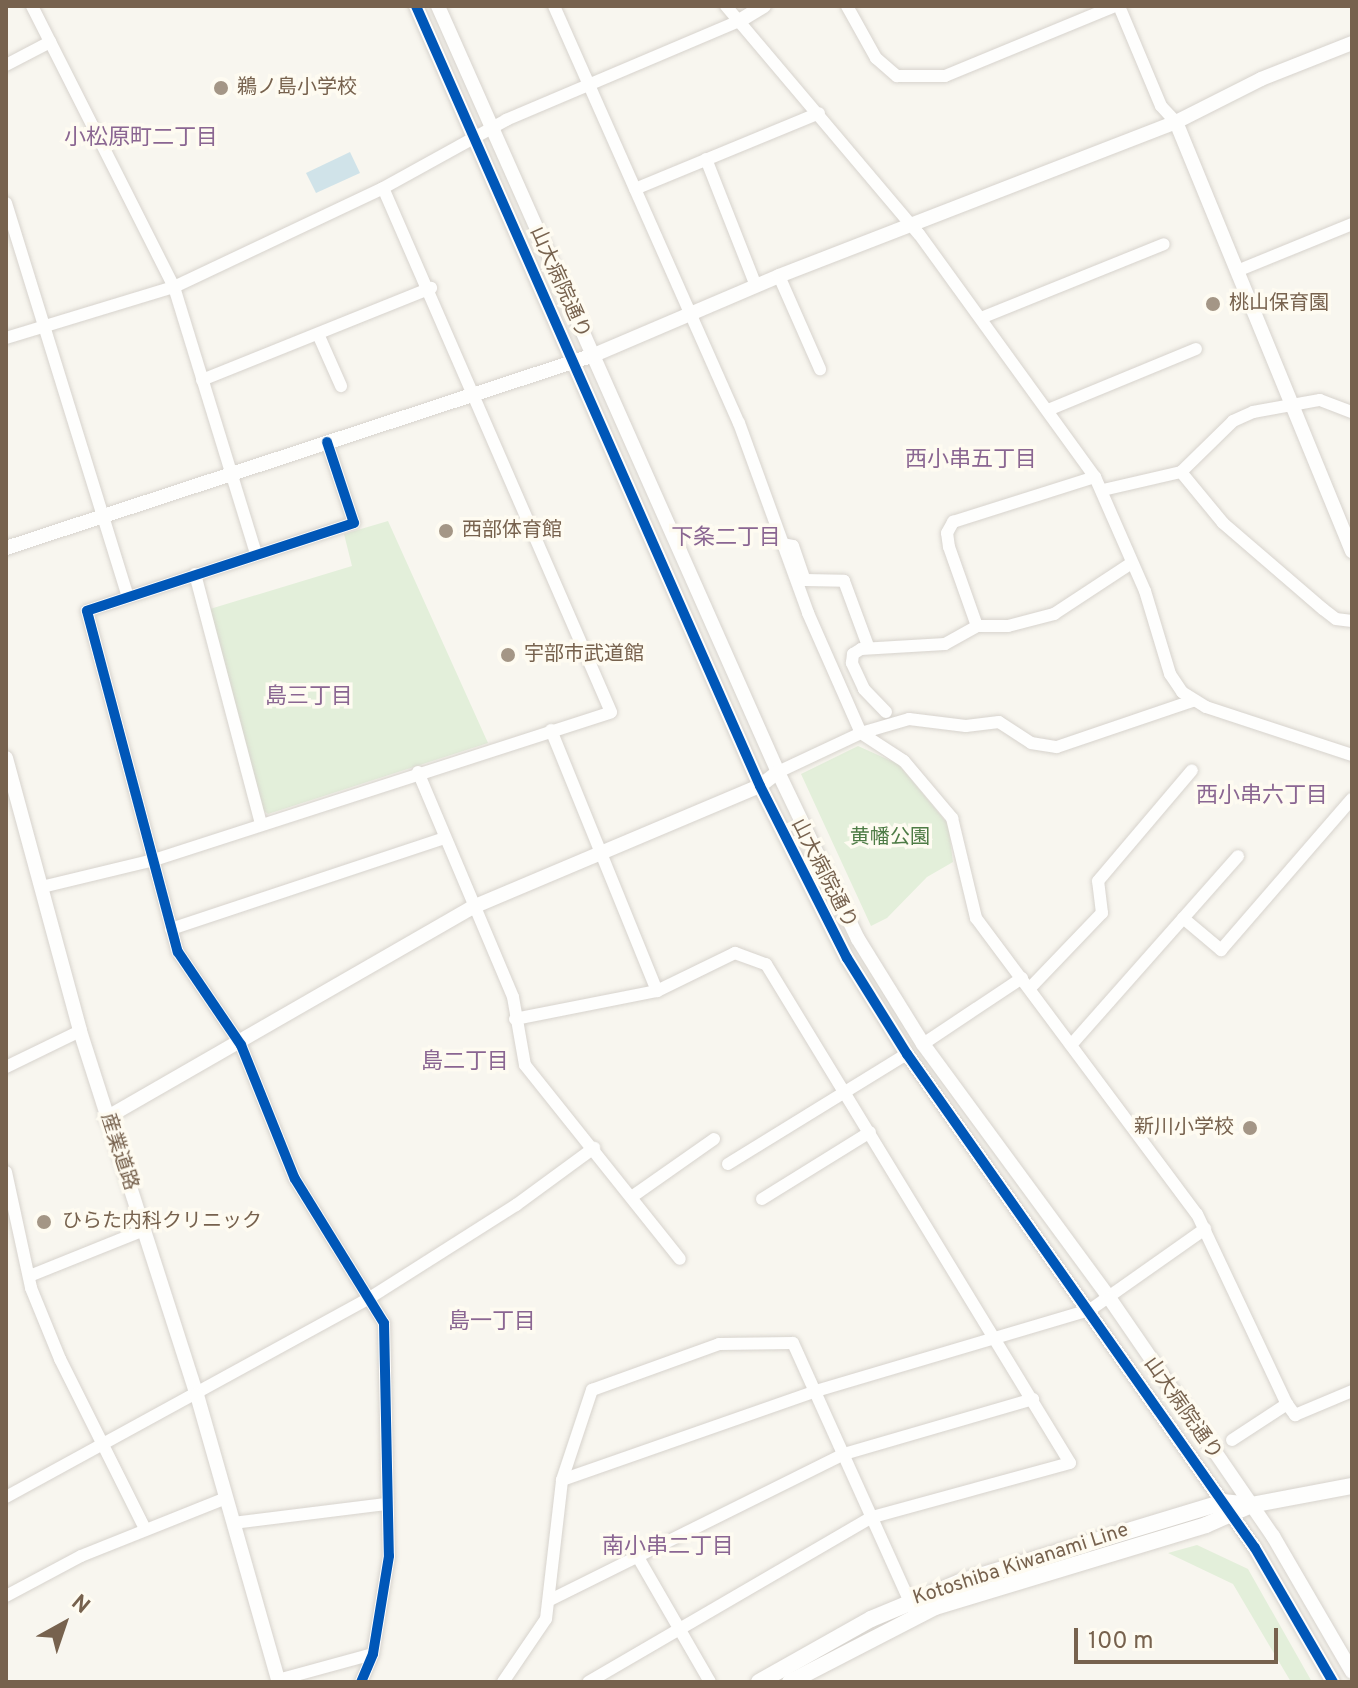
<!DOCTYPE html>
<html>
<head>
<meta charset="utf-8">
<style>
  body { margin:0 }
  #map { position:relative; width:1358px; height:1688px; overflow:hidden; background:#f8f6ef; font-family:Overpass,"Noto Sans JP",sans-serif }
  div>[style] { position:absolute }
  .green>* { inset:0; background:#e3efda }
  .water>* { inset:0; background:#d0e3e9 }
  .roads { filter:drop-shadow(0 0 2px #d7d3cd) drop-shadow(0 0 2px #d7d3cd) }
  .minor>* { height:12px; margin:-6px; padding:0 6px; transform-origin:6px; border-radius:6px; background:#fefefd }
  .tertiary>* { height:14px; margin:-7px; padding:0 7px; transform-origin:7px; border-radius:7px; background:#fefefd }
  .secondary>* { height:16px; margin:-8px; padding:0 8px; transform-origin:8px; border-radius:8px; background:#fefefd }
  .cycleway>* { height:10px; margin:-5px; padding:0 5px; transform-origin:5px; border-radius:5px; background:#0057b8 }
  .dots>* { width:22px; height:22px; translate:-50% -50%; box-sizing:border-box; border:4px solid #fefbf1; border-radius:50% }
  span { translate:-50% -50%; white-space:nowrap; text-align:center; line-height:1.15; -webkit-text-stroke:7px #fefbf1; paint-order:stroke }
  .poi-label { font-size:20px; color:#77624e }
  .left { translate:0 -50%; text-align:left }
  .right { translate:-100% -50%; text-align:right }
  .street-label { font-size:20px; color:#77624e }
  .park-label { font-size:20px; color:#4e7c46 }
  .neighbourhood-label { font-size:22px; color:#8a6692 }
  .frame { position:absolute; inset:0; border:8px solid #77624e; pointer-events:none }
  .north { position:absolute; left:24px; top:1584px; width:80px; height:80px; -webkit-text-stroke:6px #fefbf1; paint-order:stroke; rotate:40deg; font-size:22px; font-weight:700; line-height:32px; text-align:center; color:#77624e }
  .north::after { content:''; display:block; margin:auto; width:28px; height:36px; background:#77624e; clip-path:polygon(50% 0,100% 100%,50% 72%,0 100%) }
  .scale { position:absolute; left:1074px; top:1628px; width:204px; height:36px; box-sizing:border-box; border:4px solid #77624e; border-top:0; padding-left:10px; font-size:24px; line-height:28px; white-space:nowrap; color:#77624e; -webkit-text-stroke:6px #fefbf1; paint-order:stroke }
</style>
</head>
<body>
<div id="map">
  <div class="green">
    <div style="clip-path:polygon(388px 521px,488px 743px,268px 814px,263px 810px,210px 609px,352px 566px,344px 534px)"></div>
    <div style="clip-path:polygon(858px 746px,898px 764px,948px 824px,953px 862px,927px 877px,887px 918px,871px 926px,801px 774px)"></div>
    <div style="clip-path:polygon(1197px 1545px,1248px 1569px,1312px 1682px,1291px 1682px,1233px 1584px,1168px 1553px)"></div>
  </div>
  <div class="water">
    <div style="clip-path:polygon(350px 152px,360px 173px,316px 193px,306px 173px)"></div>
  </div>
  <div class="roads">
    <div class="minor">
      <div style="left:32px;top:6px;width:315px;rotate:63.2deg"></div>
      <div style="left:174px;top:287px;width:279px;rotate:72.9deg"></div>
      <div style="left:554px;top:6px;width:456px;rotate:66.1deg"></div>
      <div style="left:739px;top:423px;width:202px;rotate:70deg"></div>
      <div style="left:808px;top:613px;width:131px;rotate:66.2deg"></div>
      <div style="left:861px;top:733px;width:50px;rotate:-16.3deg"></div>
      <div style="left:909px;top:719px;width:57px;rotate:7deg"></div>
      <div style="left:966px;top:726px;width:33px;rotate:-7deg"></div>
      <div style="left:999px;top:722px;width:38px;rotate:33deg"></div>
      <div style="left:1031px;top:743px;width:26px;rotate:9deg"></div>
      <div style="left:1057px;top:747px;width:143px;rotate:-18.8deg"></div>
      <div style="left:726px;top:6px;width:299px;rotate:49.8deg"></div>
      <div style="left:919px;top:234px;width:300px;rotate:54.1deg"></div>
      <div style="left:1095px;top:477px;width:124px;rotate:66.3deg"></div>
      <div style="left:1145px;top:591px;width:87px;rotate:73.2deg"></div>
      <div style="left:1170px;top:674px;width:22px;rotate:56deg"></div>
      <div style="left:1182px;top:692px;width:28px;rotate:32deg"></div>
      <div style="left:1206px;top:707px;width:154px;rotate:18.2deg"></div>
      <div style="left:847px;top:6px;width:60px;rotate:60.9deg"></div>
      <div style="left:876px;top:58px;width:28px;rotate:41deg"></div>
      <div style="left:897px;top:76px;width:48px"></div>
      <div style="left:945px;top:76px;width:184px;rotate:-22.4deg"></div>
      <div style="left:1119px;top:6px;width:108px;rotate:67.2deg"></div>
      <div style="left:1161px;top:106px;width:22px;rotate:47deg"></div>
      <div style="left:6px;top:65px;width:50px;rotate:-27.6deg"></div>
      <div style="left:706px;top:159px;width:136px;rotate:68.5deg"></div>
      <div style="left:635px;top:189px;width:199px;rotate:-22.4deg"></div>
      <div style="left:6px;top:203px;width:412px;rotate:72.8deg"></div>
      <div style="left:1237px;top:271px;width:124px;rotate:-22.2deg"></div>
      <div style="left:779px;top:276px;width:102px;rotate:66.2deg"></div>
      <div style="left:981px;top:318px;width:197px;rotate:-22deg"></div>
      <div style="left:318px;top:334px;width:57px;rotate:66.1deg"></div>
      <div style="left:6px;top:338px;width:176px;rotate:-16.9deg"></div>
      <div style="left:174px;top:287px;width:231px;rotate:-25.3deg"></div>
      <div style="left:383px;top:188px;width:141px;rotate:-28.9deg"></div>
      <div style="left:506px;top:120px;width:253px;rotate:-23deg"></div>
      <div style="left:202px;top:380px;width:247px;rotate:-21.9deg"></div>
      <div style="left:1048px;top:410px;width:160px;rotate:-22.4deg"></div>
      <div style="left:327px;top:442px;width:85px;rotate:71.6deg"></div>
      <div style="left:354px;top:523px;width:281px;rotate:161.8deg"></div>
      <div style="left:87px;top:611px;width:353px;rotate:75.1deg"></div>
      <div style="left:178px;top:952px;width:112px;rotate:55.9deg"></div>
      <div style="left:241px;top:1045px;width:144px;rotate:68.1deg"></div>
      <div style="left:295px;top:1179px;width:169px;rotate:58.3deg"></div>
      <div style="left:384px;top:1323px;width:233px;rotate:88.8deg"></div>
      <div style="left:389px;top:1556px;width:99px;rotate:99.3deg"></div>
      <div style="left:373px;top:1654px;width:30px;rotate:113deg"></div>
      <div style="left:1181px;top:472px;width:66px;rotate:50.5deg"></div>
      <div style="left:1223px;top:523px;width:132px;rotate:40.7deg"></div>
      <div style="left:1323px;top:609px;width:16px;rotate:38deg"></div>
      <div style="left:1336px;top:619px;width:16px;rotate:7deg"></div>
      <div style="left:1103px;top:490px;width:80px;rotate:-13deg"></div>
      <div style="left:1181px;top:472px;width:73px;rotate:-44.4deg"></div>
      <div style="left:1233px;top:421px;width:22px;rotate:-24deg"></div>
      <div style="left:1253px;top:412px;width:68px;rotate:-10.2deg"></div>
      <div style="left:1320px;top:400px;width:34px;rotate:21deg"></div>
      <div style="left:782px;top:544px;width:11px;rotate:10deg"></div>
      <div style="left:793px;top:546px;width:36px;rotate:71deg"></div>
      <div style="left:805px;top:580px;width:39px;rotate:1deg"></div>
      <div style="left:844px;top:581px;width:69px;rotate:69.7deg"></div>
      <div style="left:195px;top:574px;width:258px;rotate:75.2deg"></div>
      <div style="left:977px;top:626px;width:84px;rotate:-109.5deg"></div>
      <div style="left:949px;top:547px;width:14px;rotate:-98deg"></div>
      <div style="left:947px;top:533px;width:13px;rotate:-61deg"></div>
      <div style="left:953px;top:522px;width:149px;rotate:-17.6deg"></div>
      <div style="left:886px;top:712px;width:32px;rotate:-134deg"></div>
      <div style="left:864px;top:689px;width:29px;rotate:-115deg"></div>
      <div style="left:852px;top:663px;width:9px;rotate:-84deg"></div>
      <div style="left:853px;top:654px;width:9px;rotate:-32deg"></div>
      <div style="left:861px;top:649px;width:84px;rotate:-3.4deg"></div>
      <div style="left:945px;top:644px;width:37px;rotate:-29deg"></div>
      <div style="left:977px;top:626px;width:31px"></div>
      <div style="left:1008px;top:626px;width:48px;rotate:-14.6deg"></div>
      <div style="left:1054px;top:614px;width:91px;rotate:-33.3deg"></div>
      <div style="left:551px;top:730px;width:282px;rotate:67.9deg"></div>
      <div style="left:418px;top:772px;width:244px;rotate:67.1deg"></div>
      <div style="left:513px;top:997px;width:69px;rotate:80deg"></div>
      <div style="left:525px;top:1065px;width:248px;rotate:51.4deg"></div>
      <div style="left:778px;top:772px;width:92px;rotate:-25.2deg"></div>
      <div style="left:861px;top:733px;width:51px;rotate:33.1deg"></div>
      <div style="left:904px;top:761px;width:75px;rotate:49.9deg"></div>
      <div style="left:952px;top:818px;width:103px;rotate:76.5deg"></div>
      <div style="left:976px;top:918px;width:369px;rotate:53.3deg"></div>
      <div style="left:1197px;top:1214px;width:210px;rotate:64.7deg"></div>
      <div style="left:1287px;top:1404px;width:14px;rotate:54deg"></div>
      <div style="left:1295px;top:1415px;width:62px;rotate:-22.8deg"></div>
      <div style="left:42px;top:887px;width:115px;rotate:-13.6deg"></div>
      <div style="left:154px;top:860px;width:480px;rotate:-17.9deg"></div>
      <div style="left:611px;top:712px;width:571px;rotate:-113.51deg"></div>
      <div style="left:1183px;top:918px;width:50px;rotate:40.1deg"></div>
      <div style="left:1221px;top:950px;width:200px;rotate:-49.1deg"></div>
      <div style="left:171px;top:929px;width:288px;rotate:-18.4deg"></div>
      <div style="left:1030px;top:988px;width:104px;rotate:-46.2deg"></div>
      <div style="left:1102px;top:913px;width:32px;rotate:-97deg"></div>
      <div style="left:1098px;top:881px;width:145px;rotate:-49.7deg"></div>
      <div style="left:515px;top:1019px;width:145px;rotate:-11.2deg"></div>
      <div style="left:657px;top:991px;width:87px;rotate:-26deg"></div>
      <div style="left:735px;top:953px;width:33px;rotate:20deg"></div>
      <div style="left:766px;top:964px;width:584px;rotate:58.65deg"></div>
      <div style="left:1070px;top:1463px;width:205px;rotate:164.7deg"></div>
      <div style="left:872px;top:1517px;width:328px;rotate:149.8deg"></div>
      <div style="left:923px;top:1044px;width:119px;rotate:-33.7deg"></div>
      <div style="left:1071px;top:1045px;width:252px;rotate:-48.5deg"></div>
      <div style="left:6px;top:1067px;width:82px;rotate:-25.9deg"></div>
      <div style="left:728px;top:1164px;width:210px;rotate:-31.6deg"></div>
      <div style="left:6px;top:1172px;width:119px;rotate:77.8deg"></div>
      <div style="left:31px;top:1288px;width:77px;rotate:67.8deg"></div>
      <div style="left:60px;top:1359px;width:190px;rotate:63.4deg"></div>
      <div style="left:633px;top:1196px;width:99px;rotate:-35.1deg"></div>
      <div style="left:762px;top:1199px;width:127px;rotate:-31.8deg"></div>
      <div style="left:32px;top:1275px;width:121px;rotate:-21.9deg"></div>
      <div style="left:1232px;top:1440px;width:66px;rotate:-33.2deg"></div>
      <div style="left:562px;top:1480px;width:269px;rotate:-19.3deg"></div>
      <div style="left:816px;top:1391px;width:286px;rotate:-16.5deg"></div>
      <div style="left:1090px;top:1310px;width:141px;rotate:-35.2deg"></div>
      <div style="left:6px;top:1497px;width:416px;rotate:-28.7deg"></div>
      <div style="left:371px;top:1297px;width:172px;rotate:-32.4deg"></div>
      <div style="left:516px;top:1205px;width:97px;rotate:-36.2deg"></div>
      <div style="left:233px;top:1523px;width:154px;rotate:-7.1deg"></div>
      <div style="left:639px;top:1559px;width:142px;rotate:60deg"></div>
      <div style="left:6px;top:1596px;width:85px;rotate:-28.1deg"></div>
      <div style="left:81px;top:1556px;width:156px;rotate:-21.8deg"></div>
      <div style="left:550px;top:1600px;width:328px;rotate:-26.4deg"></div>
      <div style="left:844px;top:1454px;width:197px;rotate:-16.2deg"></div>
      <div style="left:278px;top:1680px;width:98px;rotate:-15.3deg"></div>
      <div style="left:503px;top:1682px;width:76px;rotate:-55.7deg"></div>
      <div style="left:546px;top:1619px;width:140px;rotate:-83.4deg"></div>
      <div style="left:562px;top:1480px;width:95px;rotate:-71.6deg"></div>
      <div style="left:592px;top:1390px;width:135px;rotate:-19.9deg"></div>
      <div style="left:719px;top:1344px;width:74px;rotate:-0.8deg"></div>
      <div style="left:793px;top:1343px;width:292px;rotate:65.7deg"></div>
    </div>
    <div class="tertiary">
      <div style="left:416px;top:6px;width:852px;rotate:66.2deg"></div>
      <div style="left:760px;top:786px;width:193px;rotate:63.2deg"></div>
      <div style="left:847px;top:958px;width:113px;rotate:58deg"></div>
      <div style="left:907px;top:1054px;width:604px;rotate:54.84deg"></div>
      <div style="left:1255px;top:1548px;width:155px;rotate:59.8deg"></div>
      <div style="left:438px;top:6px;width:838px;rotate:66.07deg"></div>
      <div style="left:778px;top:772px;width:185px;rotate:64.4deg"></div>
      <div style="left:858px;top:939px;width:123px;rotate:58.2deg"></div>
      <div style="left:923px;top:1044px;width:316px;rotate:53.7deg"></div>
      <div style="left:1110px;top:1299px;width:288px;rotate:55.5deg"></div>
      <div style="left:1273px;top:1536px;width:157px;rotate:59.8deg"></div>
      <div style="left:739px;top:21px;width:29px;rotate:-31deg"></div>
      <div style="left:1176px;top:122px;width:464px;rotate:67.7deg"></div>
      <div style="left:6px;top:548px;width:619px;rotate:-18.17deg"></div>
      <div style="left:594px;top:355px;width:201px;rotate:-23.1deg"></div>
      <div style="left:779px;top:276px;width:426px;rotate:-21.2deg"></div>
      <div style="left:1176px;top:122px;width:95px;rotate:-26.8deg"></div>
      <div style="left:1261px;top:79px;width:98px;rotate:-21.6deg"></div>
      <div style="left:6px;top:758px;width:283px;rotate:74.8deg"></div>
      <div style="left:80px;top:1031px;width:382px;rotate:72.2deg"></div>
      <div style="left:197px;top:1395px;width:298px;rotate:74.1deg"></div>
      <div style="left:106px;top:1118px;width:423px;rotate:-29.9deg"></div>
      <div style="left:473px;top:907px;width:311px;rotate:-22.9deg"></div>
      <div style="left:760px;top:786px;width:23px;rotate:-38deg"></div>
    </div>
    <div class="secondary">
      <div style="left:759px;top:1682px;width:129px;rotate:-29.4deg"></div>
      <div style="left:871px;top:1619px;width:96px;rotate:-22.6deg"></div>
      <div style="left:960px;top:1582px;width:275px;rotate:-16.9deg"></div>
      <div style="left:1223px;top:1502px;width:28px;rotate:6deg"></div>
      <div style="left:1251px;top:1505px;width:103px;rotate:-10.7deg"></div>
      <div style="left:790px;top:1682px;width:163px;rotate:-27.3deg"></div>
      <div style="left:935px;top:1607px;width:283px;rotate:-16.8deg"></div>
      <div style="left:1206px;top:1525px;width:49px;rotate:-24deg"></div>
    </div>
  </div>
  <div class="cycleway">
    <div style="left:416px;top:6px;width:852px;rotate:66.2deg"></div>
    <div style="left:760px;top:786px;width:193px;rotate:63.2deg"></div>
    <div style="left:847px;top:958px;width:113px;rotate:58deg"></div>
    <div style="left:907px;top:1054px;width:604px;rotate:54.84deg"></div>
    <div style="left:1255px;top:1548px;width:155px;rotate:59.8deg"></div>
    <div style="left:327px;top:442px;width:85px;rotate:71.6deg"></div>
    <div style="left:354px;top:523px;width:281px;rotate:161.8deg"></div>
    <div style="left:87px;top:611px;width:353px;rotate:75.1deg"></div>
    <div style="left:178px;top:952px;width:112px;rotate:55.9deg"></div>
    <div style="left:241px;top:1045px;width:144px;rotate:68.1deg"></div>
    <div style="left:295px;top:1179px;width:169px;rotate:58.3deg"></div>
    <div style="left:384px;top:1323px;width:233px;rotate:88.8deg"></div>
    <div style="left:389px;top:1556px;width:99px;rotate:99.3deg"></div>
    <div style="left:373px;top:1654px;width:30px;rotate:113deg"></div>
  </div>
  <div class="dots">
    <div style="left:221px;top:88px;background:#a49686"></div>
    <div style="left:1213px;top:304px;background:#a49686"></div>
    <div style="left:446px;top:531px;background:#a49686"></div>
    <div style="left:508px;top:655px;background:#a49686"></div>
    <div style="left:1250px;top:1128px;background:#a49686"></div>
    <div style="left:44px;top:1222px;background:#a49686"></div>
  </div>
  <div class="poi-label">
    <span class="left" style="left:237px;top:88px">鵜ノ島小学校</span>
    <span class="left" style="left:1229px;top:304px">桃山保育園</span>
    <span class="left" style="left:462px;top:531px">西部体育館</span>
    <span class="left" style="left:524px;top:655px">宇部市武道館</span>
    <span class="right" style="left:1234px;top:1128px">新川小学校</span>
    <span class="left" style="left:62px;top:1222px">ひらた内科クリニック</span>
  </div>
  <div class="street-label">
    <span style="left:559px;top:283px;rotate:66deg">山大病院通り</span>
    <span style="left:823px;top:874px;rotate:63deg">山大病院通り</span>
    <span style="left:118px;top:1152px;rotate:72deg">産業道路</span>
    <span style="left:1182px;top:1409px;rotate:55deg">山大病院通り</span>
    <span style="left:1021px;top:1565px;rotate:-18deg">Kotoshiba Kiwanami Line</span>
  </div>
  <div class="park-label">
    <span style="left:890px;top:838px">黄幡公園</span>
  </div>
  <div class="neighbourhood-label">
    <span style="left:141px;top:139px">小松原町二丁目</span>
    <span style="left:971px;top:461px">西小串五丁目</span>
    <span style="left:726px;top:539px">下条二丁目</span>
    <span style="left:309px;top:698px">島三丁目</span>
    <span style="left:1262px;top:797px">西小串六丁目</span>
    <span style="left:465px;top:1063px">島二丁目</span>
    <span style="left:492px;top:1323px">島一丁目</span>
    <span style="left:668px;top:1548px">南小串二丁目</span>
  </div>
  <div class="frame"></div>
  <div class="north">N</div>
  <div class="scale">100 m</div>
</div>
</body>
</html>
